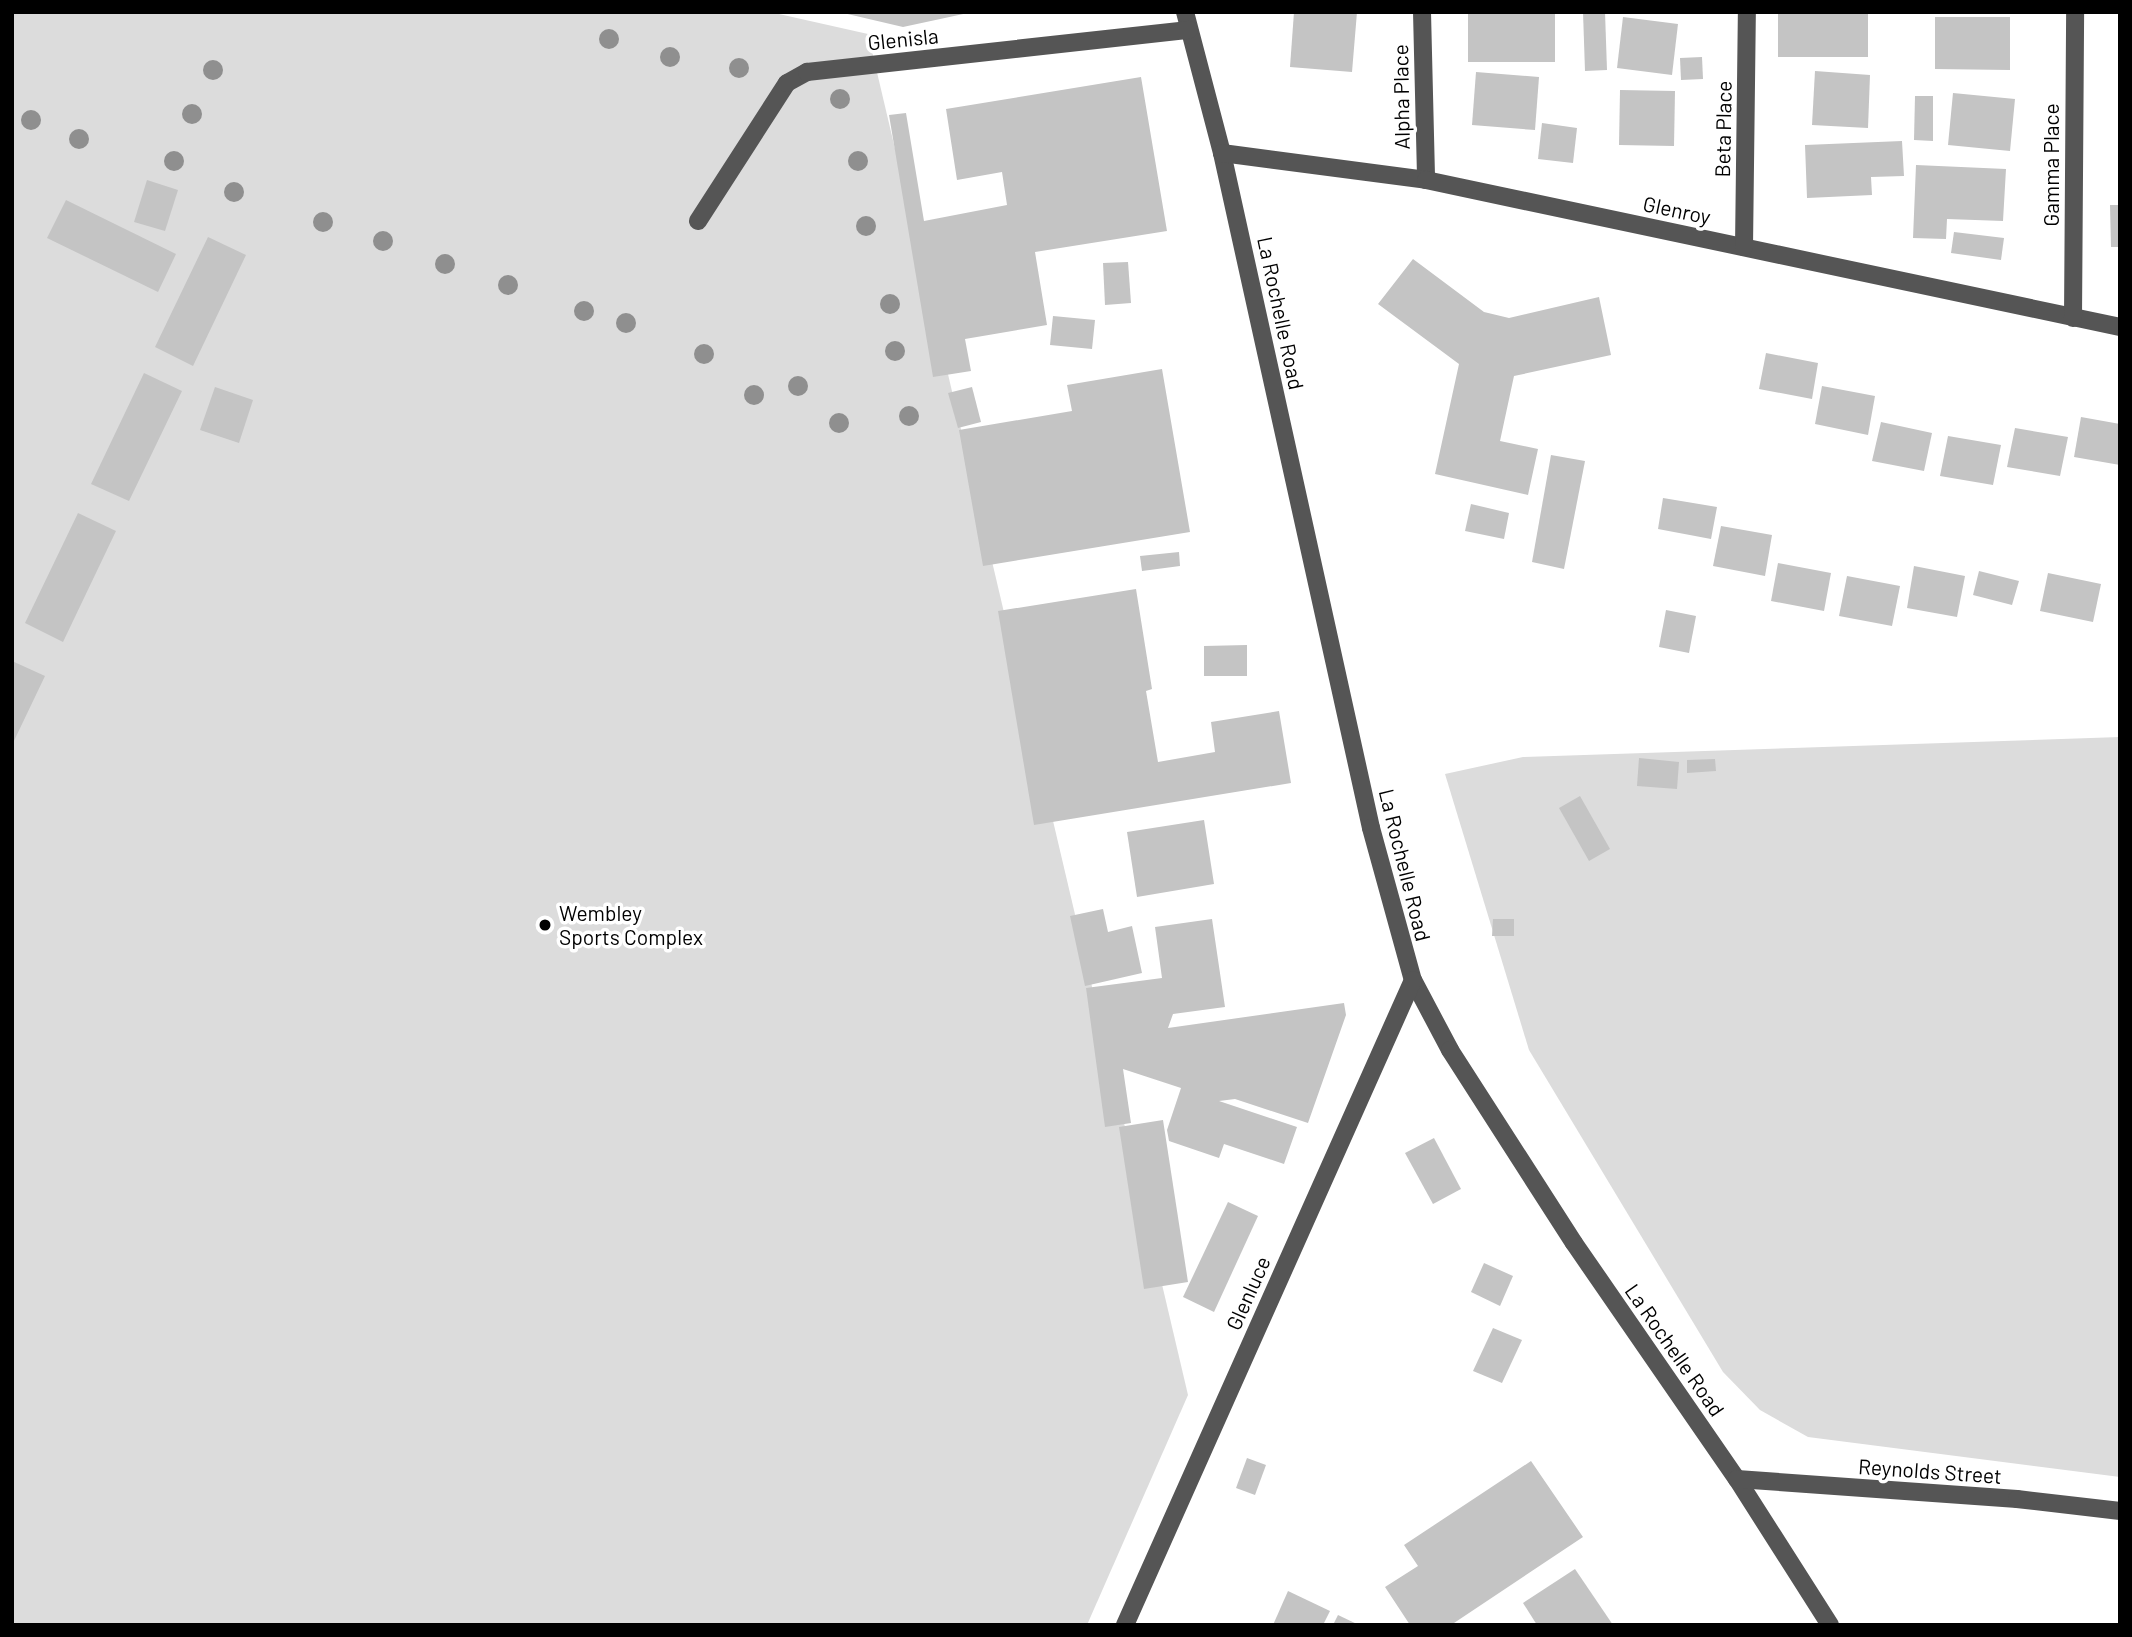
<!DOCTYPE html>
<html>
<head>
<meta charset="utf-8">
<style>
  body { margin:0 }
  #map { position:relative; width:2132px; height:1637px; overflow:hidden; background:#fff; font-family:Barlow,sans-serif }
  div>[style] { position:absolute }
  .green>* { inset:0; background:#dcdcdc }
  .building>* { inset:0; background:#c4c4c4 }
  .minor>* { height:18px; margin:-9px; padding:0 9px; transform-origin:9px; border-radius:9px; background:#555 }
  .trees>* { width:20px; height:20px; margin:-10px; border-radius:50%; background:#8f8f8f }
  .dots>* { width:19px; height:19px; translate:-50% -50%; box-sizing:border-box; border:4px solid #fff; border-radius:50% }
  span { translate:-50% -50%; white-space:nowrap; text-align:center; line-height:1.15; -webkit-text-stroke:7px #fff; paint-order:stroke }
  .street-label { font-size:21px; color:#000 }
  .poi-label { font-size:21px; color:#000 }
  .left { translate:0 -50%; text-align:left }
  .frame { position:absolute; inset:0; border:14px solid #000; pointer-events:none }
</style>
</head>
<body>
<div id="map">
  <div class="green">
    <div style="clip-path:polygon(12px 12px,770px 12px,868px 34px,1188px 1395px,1087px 1625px,12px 1625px)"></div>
    <div style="clip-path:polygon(2120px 737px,2120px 1477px,1808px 1437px,1760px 1410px,1723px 1372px,1529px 1050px,1445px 774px,1523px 757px)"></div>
  </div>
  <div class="building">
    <div style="clip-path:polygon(839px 12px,968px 12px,968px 13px,903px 27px)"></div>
    <div style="clip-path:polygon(1294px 12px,1357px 12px,1352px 72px,1290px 67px)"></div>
    <div style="clip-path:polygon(1468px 12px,1555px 12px,1555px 62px,1468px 62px)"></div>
    <div style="clip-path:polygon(1583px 12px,1605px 12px,1607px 70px,1585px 71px)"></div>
    <div style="clip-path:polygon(1778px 12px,1868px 12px,1868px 57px,1778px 57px)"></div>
    <div style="clip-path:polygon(1623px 17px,1678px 24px,1672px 75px,1617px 68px)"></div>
    <div style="clip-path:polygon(1935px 17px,2010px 17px,2010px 70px,1935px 69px)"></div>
    <div style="clip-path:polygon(1702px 57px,1703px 79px,1681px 80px,1680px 58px)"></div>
    <div style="clip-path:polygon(1815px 71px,1870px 75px,1868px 128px,1812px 125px)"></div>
    <div style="clip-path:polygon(1476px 72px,1539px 77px,1535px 130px,1472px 125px)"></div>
    <div style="clip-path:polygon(1141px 77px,1167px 231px,1035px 252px,1047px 325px,965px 339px,971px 371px,933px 377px,889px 115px,906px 113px,924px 221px,1007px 205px,1002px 172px,957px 180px,946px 109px)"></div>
    <div style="clip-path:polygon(1620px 90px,1675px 91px,1674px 146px,1619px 145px)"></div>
    <div style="clip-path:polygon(1953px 93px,2015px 99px,2010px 151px,1948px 145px)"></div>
    <div style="clip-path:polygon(1915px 96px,1933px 96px,1933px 141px,1914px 140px)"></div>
    <div style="clip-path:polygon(1542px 123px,1577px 128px,1573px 163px,1538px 159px)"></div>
    <div style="clip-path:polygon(1902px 141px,1904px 176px,1871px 177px,1872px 195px,1807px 198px,1805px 145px)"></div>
    <div style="clip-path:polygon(1916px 165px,2006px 169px,2003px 221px,1947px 219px,1946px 239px,1913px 238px)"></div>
    <div style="clip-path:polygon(147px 180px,178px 190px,165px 231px,134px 222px)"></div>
    <div style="clip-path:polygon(66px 200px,176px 254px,158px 292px,47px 238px)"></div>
    <div style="clip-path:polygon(2110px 205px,2120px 205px,2120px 247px,2111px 247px)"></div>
    <div style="clip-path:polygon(1954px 232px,2004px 238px,2001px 260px,1951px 253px)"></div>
    <div style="clip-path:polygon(208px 237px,246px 255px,193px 366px,155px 347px)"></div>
    <div style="clip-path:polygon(1413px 259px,1484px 312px,1509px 318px,1599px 297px,1611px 355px,1514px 376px,1500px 441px,1538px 449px,1528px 495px,1435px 474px,1459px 364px,1378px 304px)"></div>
    <div style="clip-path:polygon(1128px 262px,1131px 303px,1105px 305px,1103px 263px)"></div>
    <div style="clip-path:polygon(1053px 316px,1095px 320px,1092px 349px,1050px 345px)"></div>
    <div style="clip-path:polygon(1766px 353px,1818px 363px,1812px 399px,1759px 389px)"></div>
    <div style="clip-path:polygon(1162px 369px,1190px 532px,983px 566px,959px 430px,1072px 411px,1067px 385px)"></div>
    <div style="clip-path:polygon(144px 373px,182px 391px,129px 501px,91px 484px)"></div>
    <div style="clip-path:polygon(1822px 386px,1875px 396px,1868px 435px,1815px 424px)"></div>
    <div style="clip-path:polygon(215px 387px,253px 400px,239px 443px,200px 430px)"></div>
    <div style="clip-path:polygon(972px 387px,981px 422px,958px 428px,948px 393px)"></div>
    <div style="clip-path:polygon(2081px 417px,2120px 424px,2120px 465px,2074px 457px)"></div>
    <div style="clip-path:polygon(1881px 422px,1932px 433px,1924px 471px,1872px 461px)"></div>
    <div style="clip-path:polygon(2015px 428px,2068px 437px,2060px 476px,2007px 467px)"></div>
    <div style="clip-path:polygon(1948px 436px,2001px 445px,1993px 485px,1940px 476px)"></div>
    <div style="clip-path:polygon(1551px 455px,1585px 461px,1564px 569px,1532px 562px)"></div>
    <div style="clip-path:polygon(1663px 498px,1717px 507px,1711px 539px,1658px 529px)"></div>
    <div style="clip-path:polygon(1471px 504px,1509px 513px,1504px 539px,1465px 531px)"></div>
    <div style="clip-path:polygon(78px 513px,116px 531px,63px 642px,25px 623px)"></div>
    <div style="clip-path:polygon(1721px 526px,1772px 535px,1765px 576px,1713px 566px)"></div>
    <div style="clip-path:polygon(1179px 552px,1180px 566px,1142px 571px,1140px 556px)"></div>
    <div style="clip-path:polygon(1778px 563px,1831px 573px,1824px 611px,1771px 601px)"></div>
    <div style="clip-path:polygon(1914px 566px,1965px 576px,1957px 617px,1907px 608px)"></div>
    <div style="clip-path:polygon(1979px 571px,2019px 581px,2012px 605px,1973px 595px)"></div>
    <div style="clip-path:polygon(2048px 573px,2101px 584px,2093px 622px,2040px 611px)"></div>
    <div style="clip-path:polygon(1847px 576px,1900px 586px,1892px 626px,1839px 616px)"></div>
    <div style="clip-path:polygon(1136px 589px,1152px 689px,1146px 691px,1158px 762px,1215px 752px,1211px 722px,1279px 711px,1291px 783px,1034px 825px,998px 611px)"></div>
    <div style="clip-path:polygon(1666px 610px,1696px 616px,1689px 653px,1659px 647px)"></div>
    <div style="clip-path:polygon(1247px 645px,1247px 676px,1204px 676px,1204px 646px)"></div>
    <div style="clip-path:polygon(12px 661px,45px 676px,12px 745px)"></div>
    <div style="clip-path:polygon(1639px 758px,1679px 762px,1677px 789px,1637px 786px)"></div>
    <div style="clip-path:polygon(1715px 759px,1716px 771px,1687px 773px,1687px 760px)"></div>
    <div style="clip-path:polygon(1580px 796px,1610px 849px,1589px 861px,1559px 808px)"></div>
    <div style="clip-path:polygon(1204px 820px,1214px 884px,1137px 897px,1127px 832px)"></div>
    <div style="clip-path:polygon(1103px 909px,1108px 932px,1132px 926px,1142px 973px,1085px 986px,1070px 916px)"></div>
    <div style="clip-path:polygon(1212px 919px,1225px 1007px,1173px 1014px,1168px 1028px,1344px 1003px,1346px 1015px,1308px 1123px,1235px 1099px,1219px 1101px,1297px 1127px,1284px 1164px,1224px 1144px,1219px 1158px,1169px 1141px,1167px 1130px,1181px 1088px,1123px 1069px,1131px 1123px,1105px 1127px,1086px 988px,1162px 978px,1155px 927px)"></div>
    <div style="clip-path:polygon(1493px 919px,1514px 919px,1514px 936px,1492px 936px)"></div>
    <div style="clip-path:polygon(1163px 1120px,1188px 1282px,1144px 1289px,1119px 1127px)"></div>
    <div style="clip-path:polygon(1434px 1138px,1461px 1189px,1433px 1204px,1405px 1153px)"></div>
    <div style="clip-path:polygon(1228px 1202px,1258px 1216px,1214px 1312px,1183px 1297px)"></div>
    <div style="clip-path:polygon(1484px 1263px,1513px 1276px,1500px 1306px,1471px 1292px)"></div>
    <div style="clip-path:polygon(1493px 1328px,1522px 1340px,1502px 1383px,1473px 1371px)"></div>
    <div style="clip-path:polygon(1247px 1458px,1266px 1465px,1255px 1495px,1236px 1488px)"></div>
    <div style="clip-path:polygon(1531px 1461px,1583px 1537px,1451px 1625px,1410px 1625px,1385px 1587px,1418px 1566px,1404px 1545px)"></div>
    <div style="clip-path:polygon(1575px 1569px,1613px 1625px,1537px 1625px,1523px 1603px)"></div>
    <div style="clip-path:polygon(1288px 1591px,1330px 1611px,1323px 1625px,1273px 1625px)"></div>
    <div style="clip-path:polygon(1338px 1615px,1359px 1625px,1333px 1625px)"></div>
  </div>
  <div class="minor">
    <div style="left:1185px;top:12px;width:146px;rotate:75.3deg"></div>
    <div style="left:1222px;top:153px;width:691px;rotate:77.55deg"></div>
    <div style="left:1371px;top:828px;width:158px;rotate:74.6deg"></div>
    <div style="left:1413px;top:980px;width:79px;rotate:62.1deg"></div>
    <div style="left:1450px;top:1050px;width:229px;rotate:57.3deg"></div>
    <div style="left:1574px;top:1243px;width:287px;rotate:55.4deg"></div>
    <div style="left:1737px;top:1479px;width:173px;rotate:57.5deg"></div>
    <div style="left:1422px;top:12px;width:168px;rotate:88.6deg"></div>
    <div style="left:1222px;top:153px;width:206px;rotate:7.5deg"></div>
    <div style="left:1426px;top:180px;width:709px;rotate:11.96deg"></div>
    <div style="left:698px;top:221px;width:164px;rotate:-57.2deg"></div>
    <div style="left:787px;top:83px;width:23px;rotate:-29deg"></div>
    <div style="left:807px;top:72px;width:384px;rotate:-6.3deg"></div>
    <div style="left:1744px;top:247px;width:235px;rotate:-89.3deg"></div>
    <div style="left:2073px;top:318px;width:306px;rotate:-89.6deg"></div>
    <div style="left:1737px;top:1479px;width:281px;rotate:4.1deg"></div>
    <div style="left:2017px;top:1499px;width:104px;rotate:6.6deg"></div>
    <div style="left:1125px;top:1625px;width:706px;rotate:-65.94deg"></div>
  </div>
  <div class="trees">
    <div style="left:609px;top:39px"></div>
    <div style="left:670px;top:57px"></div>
    <div style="left:739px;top:68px"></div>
    <div style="left:213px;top:70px"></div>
    <div style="left:840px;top:99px"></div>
    <div style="left:192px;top:114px"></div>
    <div style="left:31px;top:120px"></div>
    <div style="left:79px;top:139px"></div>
    <div style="left:174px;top:161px"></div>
    <div style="left:858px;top:161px"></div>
    <div style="left:234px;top:192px"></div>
    <div style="left:323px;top:222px"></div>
    <div style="left:866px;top:226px"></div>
    <div style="left:383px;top:241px"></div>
    <div style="left:445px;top:264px"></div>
    <div style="left:508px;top:285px"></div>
    <div style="left:890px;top:304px"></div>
    <div style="left:584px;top:311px"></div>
    <div style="left:626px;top:323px"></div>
    <div style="left:895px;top:351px"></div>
    <div style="left:704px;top:354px"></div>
    <div style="left:798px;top:386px"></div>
    <div style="left:754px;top:395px"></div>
    <div style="left:909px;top:416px"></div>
    <div style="left:839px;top:423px"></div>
  </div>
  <div class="dots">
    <div style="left:545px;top:925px;background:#000"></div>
  </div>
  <div class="street-label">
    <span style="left:903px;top:39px;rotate:-6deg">Glenisla</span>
    <span style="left:1401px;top:97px;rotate:-91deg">Alpha Place</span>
    <span style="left:1723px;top:129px;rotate:-89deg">Beta Place</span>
    <span style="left:2051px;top:165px;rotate:-90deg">Gamma Place</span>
    <span style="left:1677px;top:210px;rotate:12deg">Glenroy</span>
    <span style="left:1281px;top:313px;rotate:78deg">La Rochelle Road</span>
    <span style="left:1405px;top:865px;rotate:76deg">La Rochelle Road</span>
    <span style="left:1248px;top:1293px;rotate:-66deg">Glenluce</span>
    <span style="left:1675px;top:1350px;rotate:55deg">La Rochelle Road</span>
    <span style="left:1930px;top:1471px;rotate:4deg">Reynolds Street</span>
  </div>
  <div class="poi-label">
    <span class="left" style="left:559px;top:925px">Wembley<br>Sports Complex</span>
  </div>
  <div class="frame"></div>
</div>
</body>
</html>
